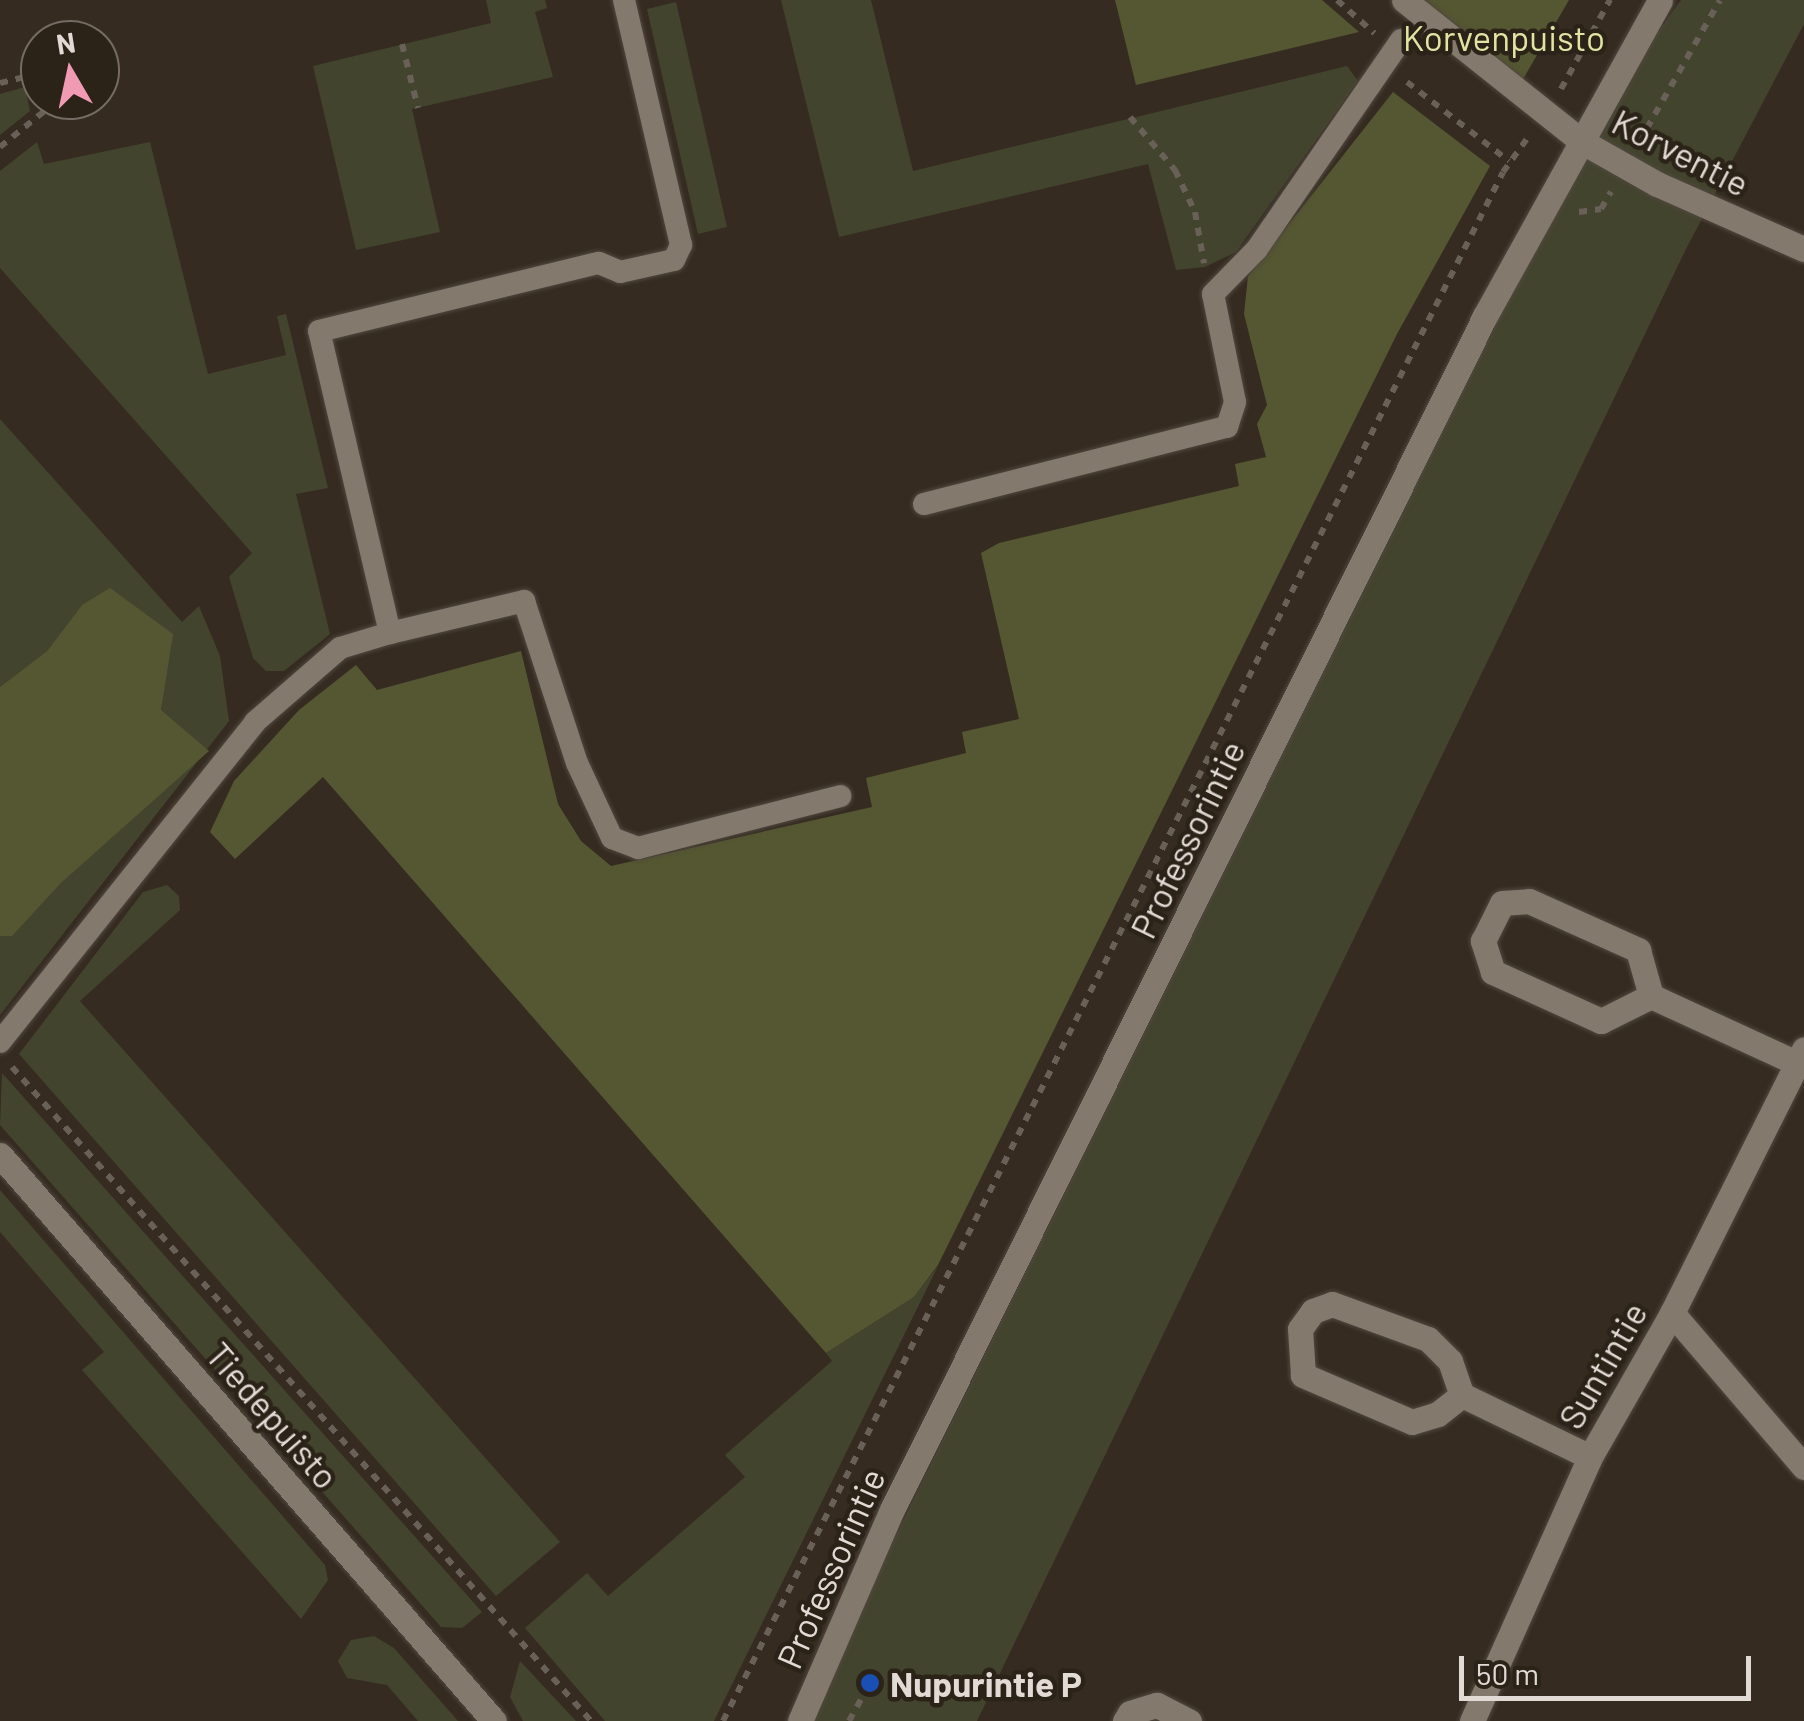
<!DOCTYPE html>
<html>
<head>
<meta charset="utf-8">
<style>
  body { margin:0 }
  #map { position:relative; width:1804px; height:1721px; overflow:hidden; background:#352b21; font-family:Barlow,sans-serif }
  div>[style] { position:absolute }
  .green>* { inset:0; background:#43442e }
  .forest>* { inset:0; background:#555732 }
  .path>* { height:6px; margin-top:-3px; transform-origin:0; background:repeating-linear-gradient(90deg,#696058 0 8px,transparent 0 16px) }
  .roads { filter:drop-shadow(0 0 2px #50483f) drop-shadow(0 0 2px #50483f) }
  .lane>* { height:22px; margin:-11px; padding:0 11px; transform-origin:11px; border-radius:11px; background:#84796d }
  .street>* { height:25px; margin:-12.5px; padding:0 12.5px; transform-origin:12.5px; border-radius:12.5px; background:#84796d }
  .secondary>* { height:25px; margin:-12.5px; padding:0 12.5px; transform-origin:12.5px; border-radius:12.5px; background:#84796d }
  .dots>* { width:28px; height:28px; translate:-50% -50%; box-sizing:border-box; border:5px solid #2b2218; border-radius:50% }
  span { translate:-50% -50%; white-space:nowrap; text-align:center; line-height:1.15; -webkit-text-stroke:9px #2b2218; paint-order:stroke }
  .park-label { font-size:35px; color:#e1e5a3 }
  .street-label { font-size:35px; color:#e2dbd5 }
  .poi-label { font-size:35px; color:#e2dbd5; font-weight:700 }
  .left { translate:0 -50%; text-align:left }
  .north { position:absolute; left:20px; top:20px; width:100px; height:100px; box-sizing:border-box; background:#2b2218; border:2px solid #746c64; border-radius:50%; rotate:351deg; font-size:28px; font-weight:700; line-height:40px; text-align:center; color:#e2dbd5 }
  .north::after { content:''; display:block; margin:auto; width:35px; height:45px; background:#f19ab3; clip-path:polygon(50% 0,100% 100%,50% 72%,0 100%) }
  .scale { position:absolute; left:1459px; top:1656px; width:292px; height:45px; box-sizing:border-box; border:5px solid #e2dbd5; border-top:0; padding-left:12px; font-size:30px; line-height:35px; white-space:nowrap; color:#e2dbd5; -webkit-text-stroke:8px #2b2218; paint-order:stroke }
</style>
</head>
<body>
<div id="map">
  <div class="green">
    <div style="clip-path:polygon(486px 0,545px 0,547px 8px,535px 12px,553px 77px,412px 109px,440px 232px,356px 250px,313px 66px,491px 23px)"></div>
    <div style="clip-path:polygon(781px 0,871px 0,913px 171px,1347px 66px,1358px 81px,1236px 252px,1205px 267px,1176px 270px,1148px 164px,839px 237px)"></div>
    <div style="clip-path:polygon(1681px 0,1804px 0,1804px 24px,1685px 251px,977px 1721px,805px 1721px,1581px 141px)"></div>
    <div style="clip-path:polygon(676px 2px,727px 227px,698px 234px,647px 9px)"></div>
    <div style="clip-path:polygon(25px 87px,30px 111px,0 135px,0 94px)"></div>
    <div style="clip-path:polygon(37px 142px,44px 164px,150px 142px,208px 374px,286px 355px,277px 316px,286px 314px,328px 488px,296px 494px,330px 634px,284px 671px,266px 671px,253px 658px,229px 577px,252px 553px,0 268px,0 171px)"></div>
    <div style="clip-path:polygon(0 419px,182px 622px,199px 606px,220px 656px,229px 721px,0 1015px,0 935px,13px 934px,62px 882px,161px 710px,165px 675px,82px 605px,47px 651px,0 687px)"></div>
    <div style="clip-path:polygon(167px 885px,179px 896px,180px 910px,80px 1001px,560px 1542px,496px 1596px,19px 1054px,143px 892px)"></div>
    <div style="clip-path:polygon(2px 1073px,482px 1612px,462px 1628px,441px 1627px,0 1125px)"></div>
    <div style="clip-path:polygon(0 1190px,325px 1565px,328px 1580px,301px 1619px,82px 1370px,104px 1352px,0 1232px)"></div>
    <div style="clip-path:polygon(938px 1266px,714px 1721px,605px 1721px,525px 1628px,587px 1573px,608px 1596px,745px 1477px,725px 1455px,832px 1361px,826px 1353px,914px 1297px)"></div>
    <div style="clip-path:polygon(374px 1636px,394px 1648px,458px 1721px,418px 1721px,387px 1685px,347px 1678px,338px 1661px,351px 1640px)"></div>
    <div style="clip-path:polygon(520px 1661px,576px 1721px,523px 1721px,510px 1697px)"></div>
  </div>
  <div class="forest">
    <div style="clip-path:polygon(1115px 0,1322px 0,1359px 32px,1136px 85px)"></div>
    <div style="clip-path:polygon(1406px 0,1569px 0,1515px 93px)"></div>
    <div style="clip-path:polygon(1393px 92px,1490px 166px,1397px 334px,938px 1265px,914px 1297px,826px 1353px,323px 777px,235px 859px,210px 832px,234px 781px,299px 710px,356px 665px,377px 690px,521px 651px,558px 804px,581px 841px,611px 866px,872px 807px,866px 778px,966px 753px,962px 732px,1019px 719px,981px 553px,999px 543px,1239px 486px,1235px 464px,1266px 457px,1257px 424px,1267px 405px,1244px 314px,1248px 276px)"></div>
    <div style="clip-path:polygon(110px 588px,173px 634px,161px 710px,209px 751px,62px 882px,12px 936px,0 936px,0 687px,47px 651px,82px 605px)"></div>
  </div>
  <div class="path">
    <div style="left:1337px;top:0;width:50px;rotate:41.7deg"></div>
    <div style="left:402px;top:44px;width:66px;rotate:76deg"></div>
    <div style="left:100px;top:59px;width:11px;rotate:-10deg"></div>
    <div style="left:111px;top:57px;width:14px;rotate:141deg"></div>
    <div style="left:1407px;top:82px;width:129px;rotate:37.8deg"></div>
    <div style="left:0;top:83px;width:41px;rotate:-14deg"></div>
    <div style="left:1561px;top:89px;width:102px;rotate:-61.2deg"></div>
    <div style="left:1130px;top:117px;width:70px;rotate:49.7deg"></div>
    <div style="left:1175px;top:170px;width:47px;rotate:64.5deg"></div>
    <div style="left:1195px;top:212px;width:52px;rotate:80deg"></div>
    <div style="left:1639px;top:142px;width:163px;rotate:-60.3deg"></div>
    <div style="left:0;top:147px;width:75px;rotate:-39deg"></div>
    <div style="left:1579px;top:212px;width:22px;rotate:-8deg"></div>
    <div style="left:1601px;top:209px;width:20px;rotate:-60deg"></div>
    <div style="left:12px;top:1067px;width:873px;rotate:48.48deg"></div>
    <div style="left:723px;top:1721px;width:1734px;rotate:-63.27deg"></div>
    <div style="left:1503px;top:172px;width:44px;rotate:-54.2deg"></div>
    <div style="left:849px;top:1721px;width:43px;rotate:-61.1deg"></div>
  </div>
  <div class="roads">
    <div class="lane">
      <div style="left:924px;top:504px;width:313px;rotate:-14.3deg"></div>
      <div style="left:1227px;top:427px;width:26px;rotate:-72deg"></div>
      <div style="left:1235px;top:402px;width:110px;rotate:-101.5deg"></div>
      <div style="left:1213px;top:294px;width:63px;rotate:-45.6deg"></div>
      <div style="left:1257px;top:249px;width:254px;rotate:-55.4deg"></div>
      <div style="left:390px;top:633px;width:138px;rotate:-13.4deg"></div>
      <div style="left:524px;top:601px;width:170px;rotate:71.9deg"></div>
      <div style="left:577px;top:763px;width:83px;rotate:65deg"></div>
      <div style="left:612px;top:838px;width:28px;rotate:21deg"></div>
      <div style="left:638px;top:848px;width:209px;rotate:-14.4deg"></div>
      <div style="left:0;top:1042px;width:409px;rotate:-51.4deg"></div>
      <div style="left:255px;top:722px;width:113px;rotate:-41deg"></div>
      <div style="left:340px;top:648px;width:52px;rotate:-16.7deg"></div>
      <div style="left:390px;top:633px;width:310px;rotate:-103.2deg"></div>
      <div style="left:319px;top:331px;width:288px;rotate:-13.7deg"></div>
      <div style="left:599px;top:263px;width:23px;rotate:23deg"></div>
      <div style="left:620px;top:272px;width:55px;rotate:-12.5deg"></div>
      <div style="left:674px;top:260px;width:17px;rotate:-65deg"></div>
      <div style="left:681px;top:245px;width:252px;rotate:-103.1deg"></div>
    </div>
    <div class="street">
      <div style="left:1404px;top:0;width:226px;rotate:38.5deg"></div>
      <div style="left:1581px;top:141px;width:87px;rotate:29.5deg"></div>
      <div style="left:1657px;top:184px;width:161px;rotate:23.9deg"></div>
      <div style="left:1651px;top:996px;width:56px;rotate:153.4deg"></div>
      <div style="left:1601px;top:1021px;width:119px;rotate:-155.6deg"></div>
      <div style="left:1493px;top:972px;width:33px;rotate:-108deg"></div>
      <div style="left:1483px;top:941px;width:42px;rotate:-63.4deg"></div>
      <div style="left:1502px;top:903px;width:27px;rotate:-4deg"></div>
      <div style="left:1529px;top:901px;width:120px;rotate:24.2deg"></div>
      <div style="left:1638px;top:950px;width:48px;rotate:74.2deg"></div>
      <div style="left:1651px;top:996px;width:161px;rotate:24.7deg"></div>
      <div style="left:1672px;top:1313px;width:203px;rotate:49.4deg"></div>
      <div style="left:1462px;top:1395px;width:31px;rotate:142deg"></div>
      <div style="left:1438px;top:1414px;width:27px;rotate:163deg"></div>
      <div style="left:1412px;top:1422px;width:119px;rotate:-156.7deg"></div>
      <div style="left:1303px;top:1375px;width:46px;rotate:-93.7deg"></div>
      <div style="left:1300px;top:1329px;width:22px;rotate:-54deg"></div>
      <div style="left:1313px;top:1311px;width:20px;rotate:-20deg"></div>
      <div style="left:1332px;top:1304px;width:102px;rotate:20deg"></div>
      <div style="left:1428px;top:1339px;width:31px;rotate:45deg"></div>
      <div style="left:1450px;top:1361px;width:36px;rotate:71deg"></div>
      <div style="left:1462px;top:1395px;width:142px;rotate:25.8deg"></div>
      <div style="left:1125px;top:1721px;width:9px;rotate:-58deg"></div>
      <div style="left:1130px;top:1713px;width:28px;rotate:-17deg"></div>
      <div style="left:1157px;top:1705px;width:36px;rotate:27deg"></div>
      <div style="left:1472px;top:1721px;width:289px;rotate:-65.9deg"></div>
      <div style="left:1590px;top:1457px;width:166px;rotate:-60.3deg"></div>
      <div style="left:1672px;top:1313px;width:295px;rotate:-63.4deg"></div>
    </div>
    <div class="secondary">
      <div style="left:0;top:1155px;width:751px;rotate:48.89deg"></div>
      <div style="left:800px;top:1721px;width:228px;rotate:-66.5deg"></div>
      <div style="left:891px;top:1512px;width:1335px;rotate:-63.59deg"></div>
      <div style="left:1485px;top:316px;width:361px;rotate:-61deg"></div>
    </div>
  </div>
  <div class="dots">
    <div style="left:870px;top:1683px;background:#1a4fb4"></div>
  </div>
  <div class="park-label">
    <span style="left:1504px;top:37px">Korvenpuisto</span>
  </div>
  <div class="street-label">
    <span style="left:1681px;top:152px;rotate:27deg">Korventie</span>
    <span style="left:1187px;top:839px;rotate:-64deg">Professorintie</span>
    <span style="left:1602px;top:1365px;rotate:-60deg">Suntintie</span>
    <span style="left:273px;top:1415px;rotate:49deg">Tiedepuisto</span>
    <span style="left:830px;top:1568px;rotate:-66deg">Professorintie</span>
  </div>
  <div class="poi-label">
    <span class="left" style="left:890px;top:1683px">Nupurintie P</span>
  </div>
  <div class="north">N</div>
  <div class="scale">50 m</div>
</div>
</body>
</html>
